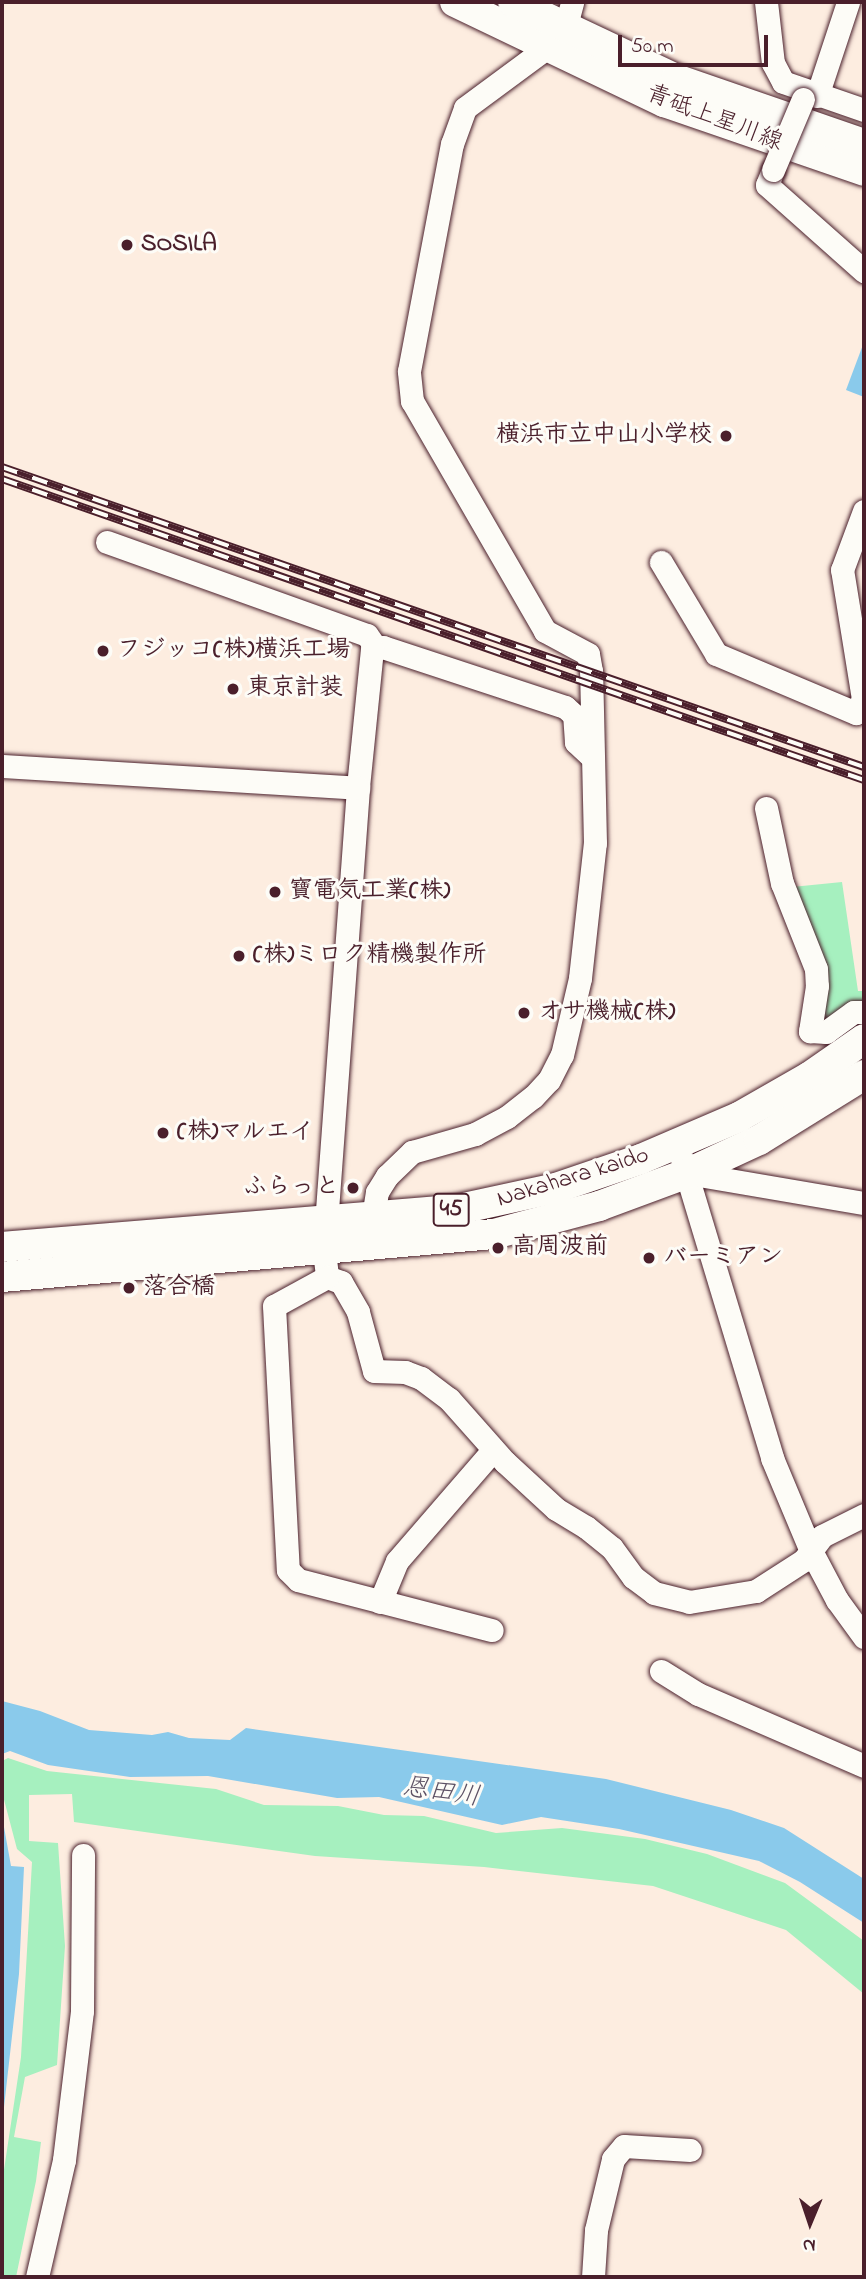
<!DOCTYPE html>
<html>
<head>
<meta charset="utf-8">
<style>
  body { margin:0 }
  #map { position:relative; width:866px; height:2279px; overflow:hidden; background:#fdede0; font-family:"Indie Flower","Klee One",sans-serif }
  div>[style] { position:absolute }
  .green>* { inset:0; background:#a6f0bf }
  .water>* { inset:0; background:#8acaeb }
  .roads { filter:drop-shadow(0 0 2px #4a1f2b) drop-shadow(0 0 2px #4a1f2b) }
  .minor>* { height:23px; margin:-11.5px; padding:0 11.5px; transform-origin:11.5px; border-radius:11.5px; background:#fdfcf7 }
  .major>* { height:30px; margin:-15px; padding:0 15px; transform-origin:15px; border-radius:15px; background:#fdfcf7 }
  .rail>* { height:8px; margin-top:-4px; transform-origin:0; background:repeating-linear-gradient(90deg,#fdfcf7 0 16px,#4a1f2b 0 32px); box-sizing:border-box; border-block:2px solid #4a1f2b }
  .bridges { filter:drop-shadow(0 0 2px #4a1f2b) drop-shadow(0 0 2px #4a1f2b) }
  .minor-bridge>* { height:23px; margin:-11.5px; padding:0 11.5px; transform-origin:11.5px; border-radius:11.5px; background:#fdfcf7 }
  .dots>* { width:19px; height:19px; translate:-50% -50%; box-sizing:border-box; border:4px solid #fdfcf7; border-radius:50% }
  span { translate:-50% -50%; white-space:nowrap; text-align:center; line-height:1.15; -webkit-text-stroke:6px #fdfcf7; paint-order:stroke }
  .shield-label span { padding:2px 5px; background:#fdfcf7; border:2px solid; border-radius:5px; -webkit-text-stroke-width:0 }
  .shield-label { font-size:23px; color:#4a1f2b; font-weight:700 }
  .street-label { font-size:24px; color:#4a1f2b }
  .poi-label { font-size:24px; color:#4a1f2b; font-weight:700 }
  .left { translate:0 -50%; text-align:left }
  .right { translate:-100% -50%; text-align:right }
  .water-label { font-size:26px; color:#5d5265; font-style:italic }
  .frame { position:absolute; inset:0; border:4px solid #4a1f2b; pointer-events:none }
  .north { position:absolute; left:775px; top:2188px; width:70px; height:70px; -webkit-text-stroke:5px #fdfcf7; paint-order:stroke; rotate:182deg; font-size:19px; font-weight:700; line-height:28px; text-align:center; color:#4a1f2b }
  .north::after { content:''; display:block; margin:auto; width:24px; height:32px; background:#4a1f2b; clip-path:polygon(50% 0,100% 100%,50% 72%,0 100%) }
  .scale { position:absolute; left:618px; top:35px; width:150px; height:32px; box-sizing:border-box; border:4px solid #4a1f2b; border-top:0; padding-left:9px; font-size:21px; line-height:24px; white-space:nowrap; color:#4a1f2b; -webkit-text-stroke:5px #fdfcf7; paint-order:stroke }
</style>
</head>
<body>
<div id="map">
  <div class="green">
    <div style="clip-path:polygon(842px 882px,858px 991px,864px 991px,864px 1004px,827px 1024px,815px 1024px,792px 887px)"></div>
    <div style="clip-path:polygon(8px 1758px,47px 1771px,216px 1789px,264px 1805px,338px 1806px,384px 1815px,424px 1816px,496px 1833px,562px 1828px,645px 1839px,707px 1854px,785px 1883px,864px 1941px,864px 1994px,786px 1930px,653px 1886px,484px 1867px,315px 1856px,74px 1822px,72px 1794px,29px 1795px,29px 1841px,58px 1843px,65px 1946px,57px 2065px,25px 2077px,14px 2137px,41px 2142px,36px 2181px,16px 2277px,2px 2277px,2px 2183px,21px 2057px,32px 1862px,17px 1849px,2px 1792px,2px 1761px)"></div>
  </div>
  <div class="water">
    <div style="clip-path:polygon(864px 342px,864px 397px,846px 390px)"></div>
    <div style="clip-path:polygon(2px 1701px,40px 1711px,89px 1730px,152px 1735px,168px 1732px,189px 1738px,230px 1740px,246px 1728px,606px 1779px,731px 1810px,784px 1828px,864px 1879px,864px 1923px,800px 1882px,759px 1861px,619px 1829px,541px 1817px,502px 1825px,379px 1797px,337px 1798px,208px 1776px,130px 1777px,48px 1765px,10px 1751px,2px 1754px)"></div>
    <div style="clip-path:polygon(2px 1816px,11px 1866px,24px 1867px,19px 1974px,2px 2125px)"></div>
  </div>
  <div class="roads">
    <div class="minor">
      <div style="left:766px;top:2px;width:61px;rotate:83.5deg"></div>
      <div style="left:773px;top:63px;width:21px;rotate:62deg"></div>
      <div style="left:783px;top:82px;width:86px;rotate:19.1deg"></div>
      <div style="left:817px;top:96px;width:99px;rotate:-71.7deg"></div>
      <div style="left:773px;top:170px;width:16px;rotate:112deg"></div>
      <div style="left:767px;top:185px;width:130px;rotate:41.6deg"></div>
      <div style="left:107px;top:542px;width:276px;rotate:19.7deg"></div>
      <div style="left:367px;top:635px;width:16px;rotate:55deg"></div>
      <div style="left:661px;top:562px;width:107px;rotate:59.1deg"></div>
      <div style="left:716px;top:654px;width:152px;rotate:22.9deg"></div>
      <div style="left:856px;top:713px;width:16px;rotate:-63deg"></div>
      <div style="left:863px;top:699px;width:131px;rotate:-99.2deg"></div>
      <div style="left:842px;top:570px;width:63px;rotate:-69.6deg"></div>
      <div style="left:592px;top:757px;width:22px;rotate:-137deg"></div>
      <div style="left:576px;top:742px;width:27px;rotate:-94deg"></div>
      <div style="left:574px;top:715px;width:12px;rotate:-138deg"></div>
      <div style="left:565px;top:707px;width:192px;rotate:-161.8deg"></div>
      <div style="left:383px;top:647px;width:11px;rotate:170deg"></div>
      <div style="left:372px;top:649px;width:140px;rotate:95.8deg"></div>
      <div style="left:358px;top:788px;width:464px;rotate:94.2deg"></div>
      <div style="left:324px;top:1251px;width:26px;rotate:83deg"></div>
      <div style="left:327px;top:1277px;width:15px;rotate:20deg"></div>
      <div style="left:341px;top:1282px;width:34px;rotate:60deg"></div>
      <div style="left:358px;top:1312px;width:61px;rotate:74.8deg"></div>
      <div style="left:374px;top:1371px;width:31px;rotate:2deg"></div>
      <div style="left:405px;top:1372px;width:17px;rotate:21deg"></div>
      <div style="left:421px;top:1378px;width:35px;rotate:37deg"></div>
      <div style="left:449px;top:1399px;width:84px;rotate:48.4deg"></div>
      <div style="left:505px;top:1462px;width:69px;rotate:42.7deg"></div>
      <div style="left:556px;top:1509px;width:35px;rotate:31deg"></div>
      <div style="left:586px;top:1527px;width:33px;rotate:39deg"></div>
      <div style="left:612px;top:1548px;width:36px;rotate:54deg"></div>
      <div style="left:633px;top:1577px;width:26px;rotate:37deg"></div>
      <div style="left:654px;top:1593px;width:36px;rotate:14deg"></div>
      <div style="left:689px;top:1602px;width:68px;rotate:-9.3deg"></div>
      <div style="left:756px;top:1591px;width:57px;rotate:-32.9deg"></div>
      <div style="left:804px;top:1560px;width:30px;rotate:-53deg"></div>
      <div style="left:822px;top:1536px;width:47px;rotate:-26.6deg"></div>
      <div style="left:2px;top:766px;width:357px;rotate:3.5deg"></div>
      <div style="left:766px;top:808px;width:77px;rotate:78deg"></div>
      <div style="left:782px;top:883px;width:92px;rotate:68.4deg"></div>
      <div style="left:816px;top:969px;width:17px;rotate:87deg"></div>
      <div style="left:817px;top:986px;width:46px;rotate:98.8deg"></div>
      <div style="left:810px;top:1031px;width:16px;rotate:4deg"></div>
      <div style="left:826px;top:1032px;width:34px;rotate:-36deg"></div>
      <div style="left:854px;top:1012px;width:10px"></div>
      <div style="left:682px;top:1159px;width:312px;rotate:73.2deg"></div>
      <div style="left:772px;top:1458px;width:99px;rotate:67.3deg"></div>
      <div style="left:810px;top:1549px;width:58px;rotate:62.1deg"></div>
      <div style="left:837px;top:1600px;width:46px;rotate:53.9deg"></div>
      <div style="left:688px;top:1173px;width:179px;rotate:9.7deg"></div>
      <div style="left:373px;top:1217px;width:25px;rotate:-81deg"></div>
      <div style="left:377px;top:1192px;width:19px;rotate:-58deg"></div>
      <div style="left:387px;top:1176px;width:35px;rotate:-44deg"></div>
      <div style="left:412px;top:1152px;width:66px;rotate:-15.9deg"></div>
      <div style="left:475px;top:1134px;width:36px;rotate:-28deg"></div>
      <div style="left:507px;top:1117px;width:33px;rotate:-38deg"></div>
      <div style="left:533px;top:1097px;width:23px;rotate:-47deg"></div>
      <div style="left:549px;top:1080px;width:28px;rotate:-63deg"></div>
      <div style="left:562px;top:1055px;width:79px;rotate:-76.8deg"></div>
      <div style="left:580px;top:978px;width:136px;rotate:-83.7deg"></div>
      <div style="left:595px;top:843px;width:172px;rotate:-91.3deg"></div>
      <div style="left:591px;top:671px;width:17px;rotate:-100deg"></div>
      <div style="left:588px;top:654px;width:49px;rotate:-151.9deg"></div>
      <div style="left:545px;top:631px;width:266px;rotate:-120deg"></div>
      <div style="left:412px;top:401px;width:30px;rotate:-96deg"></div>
      <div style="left:409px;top:371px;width:231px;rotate:-79.3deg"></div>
      <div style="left:452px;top:144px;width:38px;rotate:-70deg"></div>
      <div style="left:465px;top:108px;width:101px;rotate:-36.5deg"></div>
      <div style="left:546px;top:48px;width:27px;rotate:-45deg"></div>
      <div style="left:565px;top:29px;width:28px;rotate:-75deg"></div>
      <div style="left:327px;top:1277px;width:60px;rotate:151.3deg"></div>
      <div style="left:274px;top:1306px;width:264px;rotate:87deg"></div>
      <div style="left:288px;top:1570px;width:14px;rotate:45deg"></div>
      <div style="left:298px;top:1580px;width:200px;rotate:14.5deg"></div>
      <div style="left:380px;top:1602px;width:44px;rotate:-67.5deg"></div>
      <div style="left:397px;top:1561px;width:147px;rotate:-49.1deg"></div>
      <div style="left:661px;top:1671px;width:44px;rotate:31.9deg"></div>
      <div style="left:698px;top:1694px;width:181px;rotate:23.4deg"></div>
      <div style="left:37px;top:2277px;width:120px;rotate:-77deg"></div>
      <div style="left:64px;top:2160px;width:150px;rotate:-83.1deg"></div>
      <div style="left:82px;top:2011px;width:156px;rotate:-89.6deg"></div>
      <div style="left:593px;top:2277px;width:47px;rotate:-86.3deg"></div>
      <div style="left:596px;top:2230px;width:73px;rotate:-76.5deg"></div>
      <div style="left:613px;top:2159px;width:17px;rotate:-50deg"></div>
      <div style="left:624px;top:2146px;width:66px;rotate:3.5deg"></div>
    </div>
    <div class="major">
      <div style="left:455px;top:2px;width:232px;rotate:25.6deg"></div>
      <div style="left:664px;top:102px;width:212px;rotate:19deg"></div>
      <div style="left:513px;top:2px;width:180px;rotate:25.3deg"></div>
      <div style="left:676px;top:79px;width:199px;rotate:19.1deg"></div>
      <div style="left:2px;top:1247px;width:455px;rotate:-4.7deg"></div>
      <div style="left:455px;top:1210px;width:103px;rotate:-12.3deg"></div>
      <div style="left:556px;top:1188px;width:90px;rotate:-18.8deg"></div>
      <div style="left:641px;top:1159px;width:107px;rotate:-23.2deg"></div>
      <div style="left:739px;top:1117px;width:81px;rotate:-29.7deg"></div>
      <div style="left:809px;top:1077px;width:67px;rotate:-34.6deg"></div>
      <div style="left:2px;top:1277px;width:494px;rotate:-5deg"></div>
      <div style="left:494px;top:1234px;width:109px;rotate:-14.9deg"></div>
      <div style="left:599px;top:1206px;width:95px;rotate:-20.3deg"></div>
      <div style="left:688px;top:1173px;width:78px;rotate:-24.9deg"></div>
      <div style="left:759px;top:1140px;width:123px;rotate:-31.8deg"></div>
    </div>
  </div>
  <div class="rail">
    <div style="left:2px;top:467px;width:913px;rotate:19.19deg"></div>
    <div style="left:2px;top:479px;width:913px;rotate:19.25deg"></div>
  </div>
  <div class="bridges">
    <div class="minor-bridge">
      <div style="left:773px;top:170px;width:77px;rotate:-67.1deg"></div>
    </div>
  </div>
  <div class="dots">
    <div style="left:127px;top:245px;background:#4a1f2b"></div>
    <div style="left:726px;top:436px;background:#4a1f2b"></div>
    <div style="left:103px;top:651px;background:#4a1f2b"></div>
    <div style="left:233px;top:689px;background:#4a1f2b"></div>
    <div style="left:275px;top:892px;background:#4a1f2b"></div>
    <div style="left:239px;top:956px;background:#4a1f2b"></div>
    <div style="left:524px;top:1013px;background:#4a1f2b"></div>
    <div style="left:163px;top:1133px;background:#4a1f2b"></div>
    <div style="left:353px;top:1188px;background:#4a1f2b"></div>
    <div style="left:498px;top:1248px;background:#4a1f2b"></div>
    <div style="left:649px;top:1258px;background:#4a1f2b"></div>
    <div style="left:129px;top:1288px;background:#4a1f2b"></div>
  </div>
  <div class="shield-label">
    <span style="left:451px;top:1210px">45</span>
  </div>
  <div class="street-label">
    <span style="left:714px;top:119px;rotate:21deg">青砥上星川線</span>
    <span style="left:573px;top:1178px;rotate:-17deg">Nakahara kaido</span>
  </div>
  <div class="poi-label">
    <span class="left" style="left:141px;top:245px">SOSILA</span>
    <span class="right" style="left:712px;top:436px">横浜市立中山小学校</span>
    <span class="left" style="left:117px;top:651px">フジッコ(株)横浜工場</span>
    <span class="left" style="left:247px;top:689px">東京計装</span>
    <span class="left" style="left:289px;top:892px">寶電気工業(株)</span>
    <span class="left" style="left:253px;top:956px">(株)ミロク精機製作所</span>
    <span class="left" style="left:538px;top:1013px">オサ機械(株)</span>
    <span class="left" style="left:177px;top:1133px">(株)マルエイ</span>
    <span class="right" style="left:339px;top:1188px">ふらっと</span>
    <span class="left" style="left:512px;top:1248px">高周波前</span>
    <span class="left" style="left:663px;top:1258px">バーミアン</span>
    <span class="left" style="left:143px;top:1288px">落合橋</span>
  </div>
  <div class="water-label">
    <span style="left:441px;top:1794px;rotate:8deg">恩田川</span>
  </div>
  <div class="frame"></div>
  <div class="north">N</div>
  <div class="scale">50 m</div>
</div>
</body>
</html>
